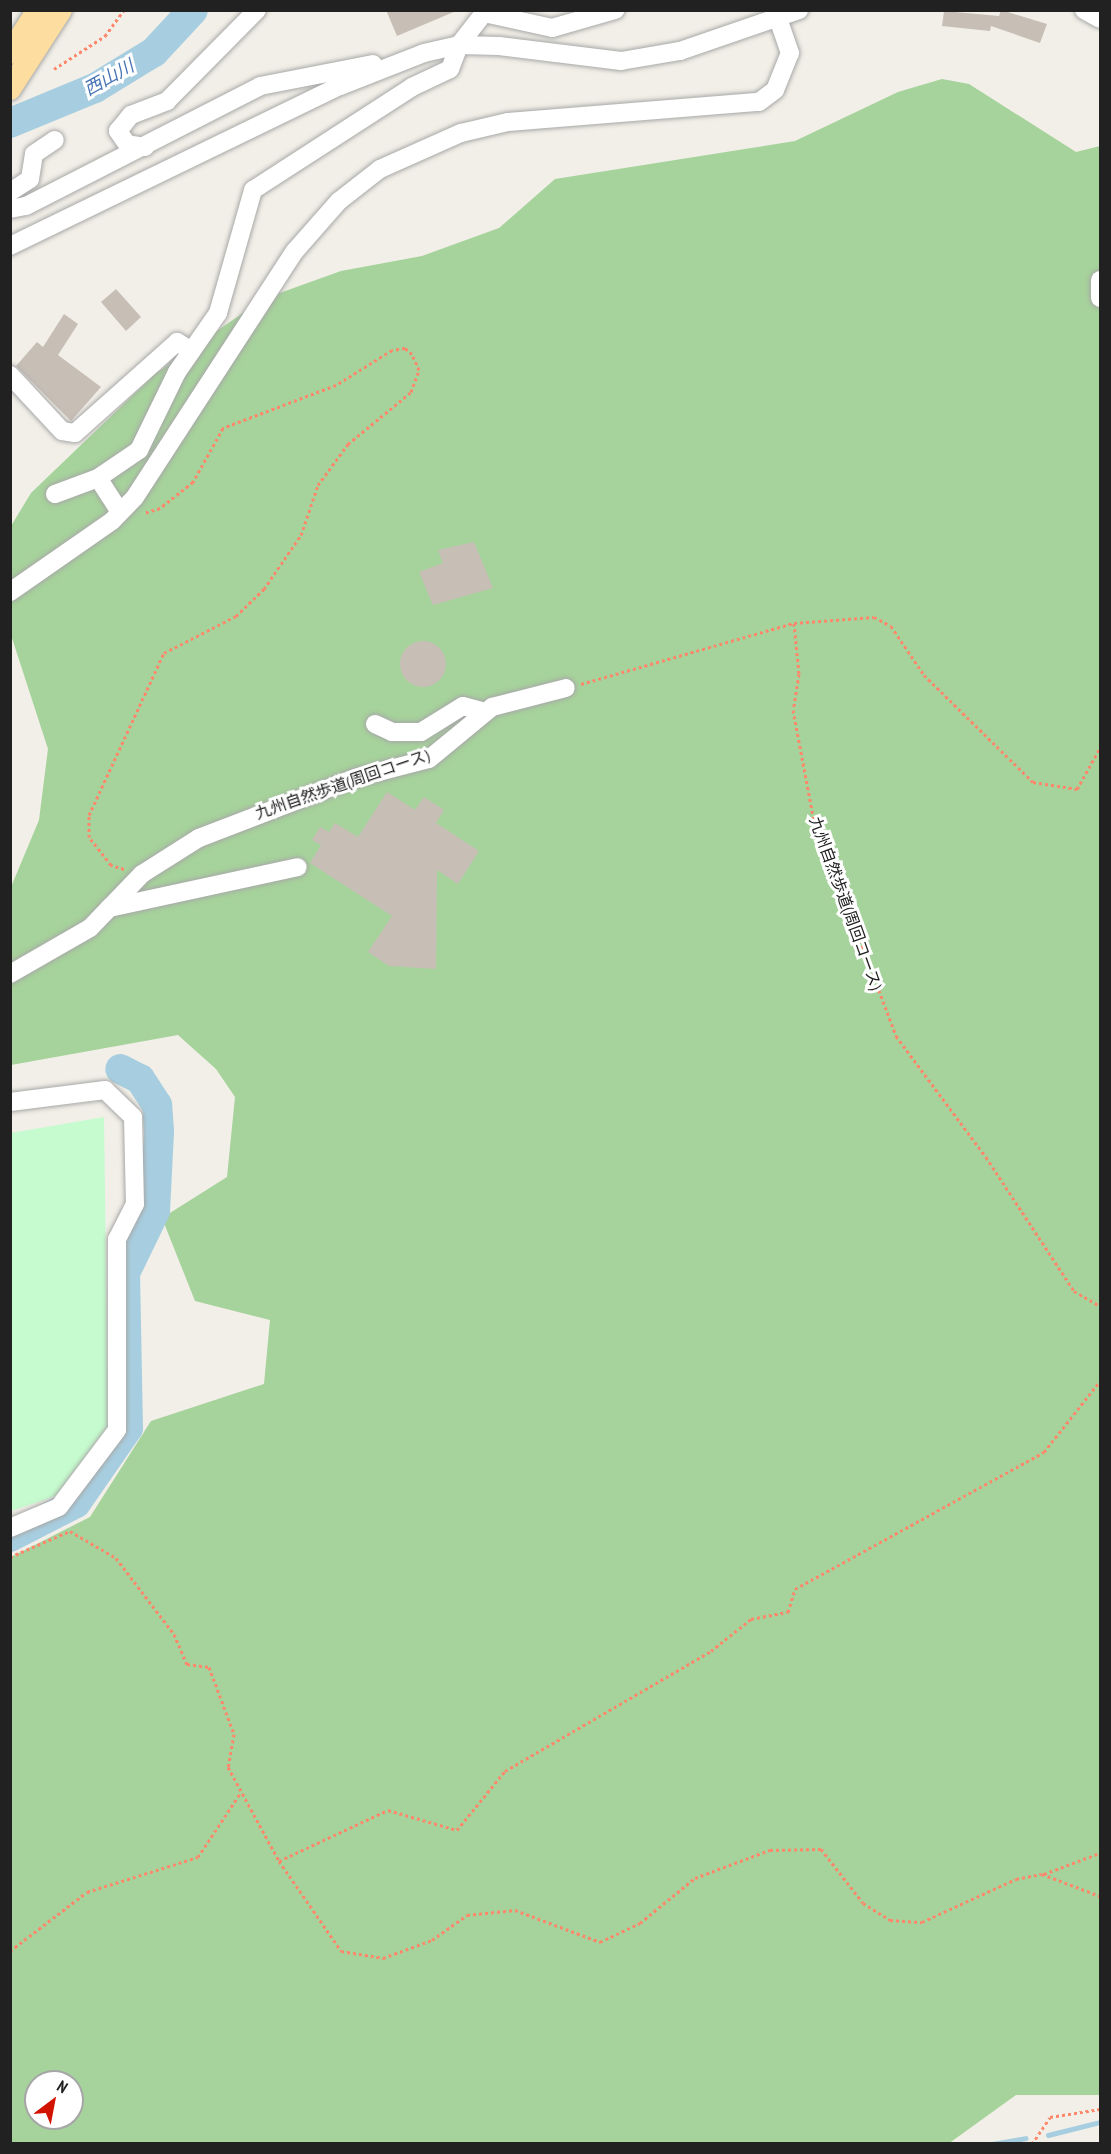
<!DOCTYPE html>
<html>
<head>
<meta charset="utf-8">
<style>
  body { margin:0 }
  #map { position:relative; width:1111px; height:2154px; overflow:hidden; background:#f1efe7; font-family:"PT Sans Narrow","Noto Sans JP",sans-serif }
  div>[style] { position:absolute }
  .forest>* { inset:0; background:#a6d29b }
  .park>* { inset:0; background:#c5fbce }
  .stream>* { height:5px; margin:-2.5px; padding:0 2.5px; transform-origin:2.5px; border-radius:2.5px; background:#a7cee0 }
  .river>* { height:30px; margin:-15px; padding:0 15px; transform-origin:15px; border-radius:15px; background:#a7cee0 }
  .building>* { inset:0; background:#c7beb6 }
  .round { border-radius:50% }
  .path>* { height:3px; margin-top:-1.5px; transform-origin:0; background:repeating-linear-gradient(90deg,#fe886c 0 3px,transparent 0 6px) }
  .roads { filter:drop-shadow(0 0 2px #a8a8a8) drop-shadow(0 0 2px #a8a8a8) }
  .minor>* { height:18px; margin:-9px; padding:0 9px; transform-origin:9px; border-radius:9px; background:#fff }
  .major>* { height:22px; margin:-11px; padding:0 11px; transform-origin:11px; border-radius:11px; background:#fedea0 }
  span { translate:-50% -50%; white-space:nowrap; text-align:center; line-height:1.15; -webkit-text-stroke:6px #fff; paint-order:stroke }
  .street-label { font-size:16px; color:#212121 }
  .water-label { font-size:18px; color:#4975b5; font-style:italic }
  .frame { position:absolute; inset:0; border:12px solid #212121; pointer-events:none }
  .north { position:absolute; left:24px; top:2070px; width:60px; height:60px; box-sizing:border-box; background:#fff; border:2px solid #a6a6a6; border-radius:50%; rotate:32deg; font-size:16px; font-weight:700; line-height:24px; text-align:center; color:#212121 }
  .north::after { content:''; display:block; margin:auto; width:21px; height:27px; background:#d21300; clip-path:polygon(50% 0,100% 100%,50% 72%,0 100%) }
</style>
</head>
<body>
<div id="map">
  <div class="forest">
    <div style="clip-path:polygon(evenodd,942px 79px,969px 84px,1076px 152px,1100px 146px,1100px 2095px,1016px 2095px,948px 2144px,11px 2143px,11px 1557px,90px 1517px,151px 1421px,264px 1384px,270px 1320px,195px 1301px,162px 1218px,227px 1177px,235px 1097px,216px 1069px,178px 1035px,11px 1065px,11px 887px,39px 820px,48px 749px,11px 635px,11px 526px,31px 493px,155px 374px,263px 299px,341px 271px,422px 256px,499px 228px,555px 179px,795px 141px,898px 92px,942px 79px,36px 2082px,72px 2082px,72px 2118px,36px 2118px,36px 2082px)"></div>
  </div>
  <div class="park">
    <div style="clip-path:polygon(104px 1117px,108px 1426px,56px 1496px,11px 1511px,11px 1133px)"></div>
  </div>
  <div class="stream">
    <div style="left:1048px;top:2135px;width:54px;rotate:-14deg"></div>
    <div style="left:992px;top:2144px;width:34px;rotate:-10deg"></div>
  </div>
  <div class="river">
    <div style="left:10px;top:123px;width:92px;rotate:-22.4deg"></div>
    <div style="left:95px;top:88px;width:69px;rotate:-31.4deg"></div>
    <div style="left:154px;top:52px;width:57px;rotate:-47.1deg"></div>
    <div style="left:10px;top:1537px;width:74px;rotate:-27.3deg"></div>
    <div style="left:76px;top:1503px;width:91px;rotate:-55.3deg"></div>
    <div style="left:128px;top:1428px;width:155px;rotate:-91.1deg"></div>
    <div style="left:125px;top:1273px;width:69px;rotate:-64.2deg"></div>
    <div style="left:155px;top:1211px;width:80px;rotate:-87.1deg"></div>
    <div style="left:159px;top:1131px;width:26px;rotate:-94deg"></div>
    <div style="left:157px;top:1105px;width:31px;rotate:-123deg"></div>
    <div style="left:140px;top:1079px;width:22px;rotate:-153deg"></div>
  </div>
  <div class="building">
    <div style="clip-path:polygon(386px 10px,456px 10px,456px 11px,397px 36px)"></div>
    <div style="clip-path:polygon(1001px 10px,1047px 24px,1040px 43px,991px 26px,990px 31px,942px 26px,944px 11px,999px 16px)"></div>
    <div style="clip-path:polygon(116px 289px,141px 317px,126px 331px,101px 302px)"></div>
    <div style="clip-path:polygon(64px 314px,78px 324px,58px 355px,101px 387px,71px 421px,16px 366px,37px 342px,43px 347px)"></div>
    <div style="clip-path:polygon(474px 542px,493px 588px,433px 605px,419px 572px,443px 563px,438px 550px)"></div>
    <div class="round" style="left:400px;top:641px;width:46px;height:46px"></div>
    <div style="clip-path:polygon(387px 792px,415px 810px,424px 797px,444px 810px,436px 823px,479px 851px,458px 884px,437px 870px,436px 969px,389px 966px,368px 952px,392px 916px,310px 863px,321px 845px,312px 840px,320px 827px,329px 832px,335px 823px,358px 837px)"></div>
  </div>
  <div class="path">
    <div style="left:54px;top:69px;width:61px;rotate:-32.9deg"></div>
    <div style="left:105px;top:36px;width:32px;rotate:-54deg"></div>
    <div style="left:794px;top:623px;width:51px;rotate:84.4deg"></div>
    <div style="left:799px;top:674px;width:36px;rotate:99deg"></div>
    <div style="left:793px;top:710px;width:108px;rotate:79.3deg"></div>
    <div style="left:813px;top:816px;width:235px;rotate:69.3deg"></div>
    <div style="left:896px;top:1036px;width:151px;rotate:53.4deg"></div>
    <div style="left:986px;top:1157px;width:160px;rotate:56.7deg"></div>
    <div style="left:1074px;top:1291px;width:30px;rotate:30deg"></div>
    <div style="left:581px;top:684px;width:222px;rotate:-16deg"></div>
    <div style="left:794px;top:623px;width:80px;rotate:-4.3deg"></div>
    <div style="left:874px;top:617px;width:19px;rotate:28deg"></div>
    <div style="left:891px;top:626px;width:59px;rotate:56deg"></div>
    <div style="left:924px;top:675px;width:153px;rotate:44.5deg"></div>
    <div style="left:1033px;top:782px;width:45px;rotate:9deg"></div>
    <div style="left:1077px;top:789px;width:47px;rotate:-60.7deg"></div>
    <div style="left:124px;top:869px;width:14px;rotate:-163deg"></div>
    <div style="left:111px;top:865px;width:36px;rotate:-128deg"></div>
    <div style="left:89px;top:837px;width:22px;rotate:-90deg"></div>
    <div style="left:89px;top:815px;width:179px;rotate:-65.2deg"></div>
    <div style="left:164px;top:653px;width:81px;rotate:-27.2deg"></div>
    <div style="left:236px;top:616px;width:39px;rotate:-44deg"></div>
    <div style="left:264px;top:589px;width:65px;rotate:-55.6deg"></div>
    <div style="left:301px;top:535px;width:53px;rotate:-71.2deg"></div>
    <div style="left:318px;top:485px;width:51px;rotate:-53.8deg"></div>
    <div style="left:348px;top:444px;width:82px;rotate:-39.5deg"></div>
    <div style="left:411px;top:392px;width:23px;rotate:-70deg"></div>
    <div style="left:419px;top:370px;width:17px;rotate:-114deg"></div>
    <div style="left:412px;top:354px;width:9px;rotate:-139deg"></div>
    <div style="left:405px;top:348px;width:13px;rotate:171deg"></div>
    <div style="left:392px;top:350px;width:66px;rotate:148deg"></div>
    <div style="left:336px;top:385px;width:121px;rotate:159.2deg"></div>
    <div style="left:223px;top:428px;width:62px;rotate:119.1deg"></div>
    <div style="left:193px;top:482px;width:42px;rotate:141.8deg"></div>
    <div style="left:160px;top:508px;width:16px;rotate:162deg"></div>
    <div style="left:10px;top:1557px;width:65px;rotate:-23.4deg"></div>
    <div style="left:70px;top:1531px;width:53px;rotate:30.4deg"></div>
    <div style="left:116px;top:1558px;width:96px;rotate:52.7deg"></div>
    <div style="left:174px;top:1634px;width:33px;rotate:67deg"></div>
    <div style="left:187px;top:1664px;width:22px;rotate:8deg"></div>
    <div style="left:209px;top:1667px;width:72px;rotate:69.5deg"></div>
    <div style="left:234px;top:1734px;width:34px;rotate:100deg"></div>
    <div style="left:228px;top:1767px;width:107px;rotate:61.5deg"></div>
    <div style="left:279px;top:1861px;width:109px;rotate:55.4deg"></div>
    <div style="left:341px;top:1951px;width:43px;rotate:9.5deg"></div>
    <div style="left:383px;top:1958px;width:52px;rotate:-20.2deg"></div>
    <div style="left:432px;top:1940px;width:43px;rotate:-35.5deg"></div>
    <div style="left:467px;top:1915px;width:48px;rotate:-5.9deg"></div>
    <div style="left:515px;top:1910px;width:91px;rotate:20.6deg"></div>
    <div style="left:600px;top:1942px;width:44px;rotate:-25.4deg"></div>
    <div style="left:640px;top:1923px;width:71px;rotate:-39.3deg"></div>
    <div style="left:695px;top:1878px;width:80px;rotate:-20.5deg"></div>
    <div style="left:770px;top:1850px;width:51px;rotate:-1.1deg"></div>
    <div style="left:821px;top:1849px;width:68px;rotate:52.1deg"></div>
    <div style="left:863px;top:1903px;width:32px;rotate:32deg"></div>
    <div style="left:890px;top:1920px;width:32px;rotate:4deg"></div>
    <div style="left:922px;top:1922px;width:103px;rotate:-24.6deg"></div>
    <div style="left:1016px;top:1879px;width:26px;rotate:-11deg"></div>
    <div style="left:1042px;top:1874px;width:62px;rotate:20.8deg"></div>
    <div style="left:279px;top:1861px;width:120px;rotate:-25.1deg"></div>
    <div style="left:388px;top:1810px;width:72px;rotate:16.2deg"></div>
    <div style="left:457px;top:1830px;width:76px;rotate:-50.9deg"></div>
    <div style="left:505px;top:1771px;width:238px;rotate:-30.2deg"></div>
    <div style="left:711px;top:1651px;width:51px;rotate:-38.7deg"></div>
    <div style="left:751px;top:1619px;width:38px;rotate:-11deg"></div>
    <div style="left:788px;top:1612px;width:24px;rotate:-73deg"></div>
    <div style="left:795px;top:1589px;width:284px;rotate:-28.8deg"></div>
    <div style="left:1044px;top:1452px;width:90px;rotate:-51.7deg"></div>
    <div style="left:1044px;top:1874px;width:60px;rotate:-20.6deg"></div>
    <div style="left:10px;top:1951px;width:97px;rotate:-37.5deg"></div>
    <div style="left:87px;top:1892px;width:116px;rotate:-17.5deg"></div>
    <div style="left:198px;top:1857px;width:78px;rotate:-56.5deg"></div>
    <div style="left:1032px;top:2144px;width:32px;rotate:-56deg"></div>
    <div style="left:1050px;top:2117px;width:51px;rotate:-9.1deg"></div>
  </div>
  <div class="roads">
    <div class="minor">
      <div style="left:1084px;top:10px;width:18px;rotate:29deg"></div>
      <div style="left:145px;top:147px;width:18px;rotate:-171deg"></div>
      <div style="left:127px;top:144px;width:16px;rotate:-125deg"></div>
      <div style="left:118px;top:131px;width:21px;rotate:-51deg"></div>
      <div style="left:131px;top:115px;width:39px;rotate:-21deg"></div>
      <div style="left:167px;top:101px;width:128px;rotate:-45.3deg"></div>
      <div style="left:10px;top:192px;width:24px;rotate:-33deg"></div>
      <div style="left:30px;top:179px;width:25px;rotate:-81deg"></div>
      <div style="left:34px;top:154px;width:25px;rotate:-34deg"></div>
      <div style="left:10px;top:209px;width:16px;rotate:-11deg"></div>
      <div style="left:26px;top:206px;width:263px;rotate:-27.1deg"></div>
      <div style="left:260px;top:86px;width:115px;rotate:-11deg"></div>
      <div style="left:10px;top:246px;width:367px;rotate:-25.9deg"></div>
      <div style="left:340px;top:86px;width:90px;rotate:-21.4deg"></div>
      <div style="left:424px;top:53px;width:36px;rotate:-13deg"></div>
      <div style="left:459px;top:45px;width:40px;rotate:1.4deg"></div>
      <div style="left:499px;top:46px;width:123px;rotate:7deg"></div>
      <div style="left:621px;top:61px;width:60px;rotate:-9.6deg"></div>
      <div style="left:680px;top:51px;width:126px;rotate:-19deg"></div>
      <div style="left:1100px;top:280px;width:18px;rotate:90deg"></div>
      <div style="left:10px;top:375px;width:76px;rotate:47.1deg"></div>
      <div style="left:62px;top:431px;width:13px;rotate:9deg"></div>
      <div style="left:75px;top:433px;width:137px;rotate:-41.7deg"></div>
      <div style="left:177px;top:342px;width:17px;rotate:31deg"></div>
      <div style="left:55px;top:494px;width:46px;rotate:-20.4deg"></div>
      <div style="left:120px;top:512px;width:40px;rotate:-122.9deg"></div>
      <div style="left:98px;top:478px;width:50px;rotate:-34.3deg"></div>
      <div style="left:139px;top:450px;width:87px;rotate:-64deg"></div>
      <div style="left:177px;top:372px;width:72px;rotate:-55.2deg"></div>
      <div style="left:218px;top:313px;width:128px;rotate:-74.1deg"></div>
      <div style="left:253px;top:190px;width:189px;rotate:-32.9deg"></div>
      <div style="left:412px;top:87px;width:42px;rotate:-25.3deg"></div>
      <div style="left:450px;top:69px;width:26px;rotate:-69deg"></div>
      <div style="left:459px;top:45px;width:41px;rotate:-52deg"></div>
      <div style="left:484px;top:13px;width:70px;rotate:12.4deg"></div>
      <div style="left:552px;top:28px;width:66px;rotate:-15.9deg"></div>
      <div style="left:10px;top:592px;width:124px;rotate:-34.8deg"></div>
      <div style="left:112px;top:521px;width:33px;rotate:-46deg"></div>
      <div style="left:135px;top:497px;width:293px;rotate:-57deg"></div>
      <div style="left:295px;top:251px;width:67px;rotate:-48.7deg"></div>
      <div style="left:339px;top:201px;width:52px;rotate:-38deg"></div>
      <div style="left:380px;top:169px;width:89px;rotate:-24deg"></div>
      <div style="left:461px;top:133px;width:48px;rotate:-13.2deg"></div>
      <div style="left:508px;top:122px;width:252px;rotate:-4.6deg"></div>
      <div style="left:759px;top:102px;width:20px;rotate:-37deg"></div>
      <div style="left:775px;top:90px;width:40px;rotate:-68deg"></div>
      <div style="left:790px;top:53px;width:46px;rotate:-109.2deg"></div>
      <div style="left:375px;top:724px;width:19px;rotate:25deg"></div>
      <div style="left:392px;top:732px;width:29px"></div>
      <div style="left:421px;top:732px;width:49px;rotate:-31.8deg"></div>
      <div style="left:463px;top:706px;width:23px;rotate:15deg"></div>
      <div style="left:109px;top:908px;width:193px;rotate:-12.2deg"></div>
      <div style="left:10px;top:974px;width:92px;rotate:-29.9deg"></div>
      <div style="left:90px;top:928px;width:75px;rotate:-46.1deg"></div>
      <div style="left:142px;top:874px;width:67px;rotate:-32.3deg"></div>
      <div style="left:199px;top:838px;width:167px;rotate:-21deg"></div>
      <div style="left:355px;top:778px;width:76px;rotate:-14.4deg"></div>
      <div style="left:429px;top:759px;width:82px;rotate:-39.5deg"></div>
      <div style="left:492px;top:707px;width:76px;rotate:-14.4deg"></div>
      <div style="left:10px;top:1102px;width:96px;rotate:-7.2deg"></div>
      <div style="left:105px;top:1090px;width:39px;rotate:44deg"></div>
      <div style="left:133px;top:1117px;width:87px;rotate:88.7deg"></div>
      <div style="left:135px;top:1204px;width:39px;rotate:117deg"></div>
      <div style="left:117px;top:1239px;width:191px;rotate:90deg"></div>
      <div style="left:117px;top:1430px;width:96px;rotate:127deg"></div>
      <div style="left:59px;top:1507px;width:53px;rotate:156.8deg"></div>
    </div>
    <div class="major">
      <div style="left:10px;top:53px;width:51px;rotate:-56.9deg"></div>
      <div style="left:10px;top:89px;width:94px;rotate:-57.2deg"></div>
    </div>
  </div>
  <div class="street-label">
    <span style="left:342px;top:784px;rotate:-19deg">九州自然歩道(周回コース)</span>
    <span style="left:846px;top:903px;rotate:70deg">九州自然歩道(周回コース)</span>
  </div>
  <div class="water-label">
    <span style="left:109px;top:78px;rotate:-29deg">西山川</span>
  </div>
  <div class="frame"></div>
  <div class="north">N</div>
</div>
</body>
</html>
